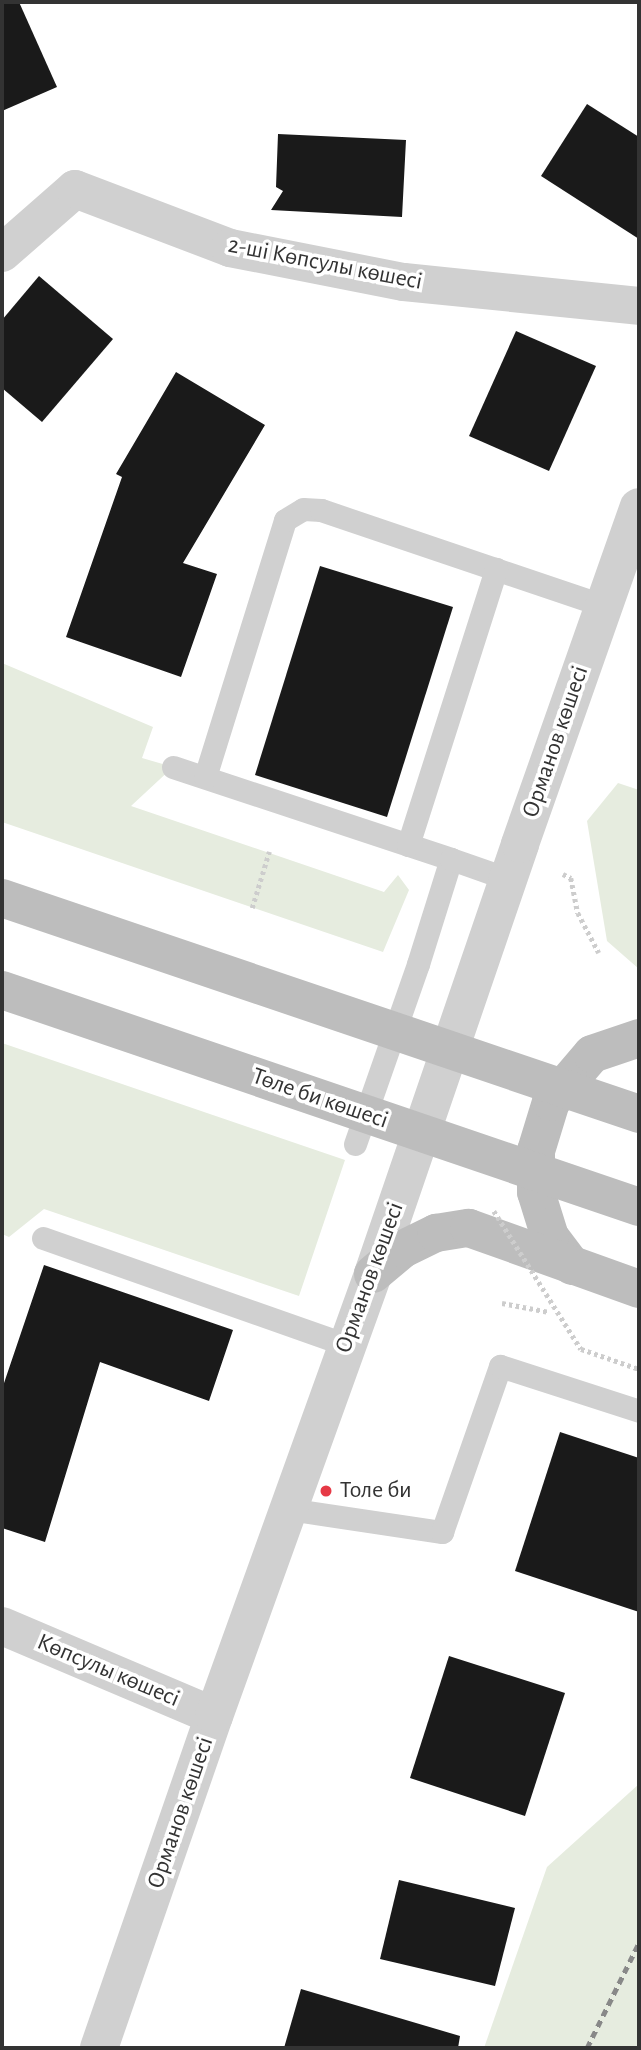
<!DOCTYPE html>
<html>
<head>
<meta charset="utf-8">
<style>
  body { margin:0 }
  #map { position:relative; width:641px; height:2050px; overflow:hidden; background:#fff; font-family:"Alegreya Sans",sans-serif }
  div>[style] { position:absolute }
  .green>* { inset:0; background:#e6ecdf }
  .building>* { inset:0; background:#1a1a1a }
  .path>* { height:4.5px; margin-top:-2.25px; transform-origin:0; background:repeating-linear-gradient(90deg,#cdcdcd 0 3.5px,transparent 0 7px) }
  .service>* { height:23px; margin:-11.5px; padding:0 11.5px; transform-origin:11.5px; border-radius:11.5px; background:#d0d0d0 }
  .minor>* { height:38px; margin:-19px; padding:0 19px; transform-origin:19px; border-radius:19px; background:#d0d0d0 }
  .tertiary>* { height:38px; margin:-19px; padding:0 19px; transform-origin:19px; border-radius:19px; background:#d0d0d0 }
  .secondary>* { height:38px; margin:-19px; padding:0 19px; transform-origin:19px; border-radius:19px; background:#bdbdbd }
  .rail>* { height:5px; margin-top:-2.5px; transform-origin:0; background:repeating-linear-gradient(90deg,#888 0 7px,transparent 0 12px) }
  .path-bridge>* { height:4.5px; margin-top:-2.25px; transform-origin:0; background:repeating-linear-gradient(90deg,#cdcdcd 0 3.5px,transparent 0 7px) }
  .secondary-bridge>* { height:38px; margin:-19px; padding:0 19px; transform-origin:19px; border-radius:19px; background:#bdbdbd }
  .dots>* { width:19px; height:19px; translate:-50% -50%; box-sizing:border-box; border:4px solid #fff; border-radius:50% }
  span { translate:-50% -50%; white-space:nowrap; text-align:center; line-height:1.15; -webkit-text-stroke:7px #fff; paint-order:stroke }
  .street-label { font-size:24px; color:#333 }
  .poi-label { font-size:24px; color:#333 }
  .left { translate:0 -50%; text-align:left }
  .frame { position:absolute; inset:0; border:4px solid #333; pointer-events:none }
</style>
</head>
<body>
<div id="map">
  <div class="green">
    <div style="clip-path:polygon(2px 663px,153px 727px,142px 758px,173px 767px,131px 806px,384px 892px,398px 875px,409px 890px,383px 952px,2px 822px)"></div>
    <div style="clip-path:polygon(618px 783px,639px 790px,639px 969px,607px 941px,587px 821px)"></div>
    <div style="clip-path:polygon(2px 1043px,345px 1160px,299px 1296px,44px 1209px,9px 1237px,2px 1234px)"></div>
    <div style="clip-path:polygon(639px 1784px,639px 2048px,484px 2048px,547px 1867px)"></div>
  </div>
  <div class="building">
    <div style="clip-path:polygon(2px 2px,19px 2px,57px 87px,2px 111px)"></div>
    <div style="clip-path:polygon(587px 104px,639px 137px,639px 239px,541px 176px)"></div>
    <div style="clip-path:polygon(278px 134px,406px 140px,402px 217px,271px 210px,283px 191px,276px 187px)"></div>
    <div style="clip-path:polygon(39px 276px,113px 339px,42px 422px,2px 388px,2px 320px)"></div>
    <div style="clip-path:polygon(516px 331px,596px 366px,549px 471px,469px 436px)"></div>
    <div style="clip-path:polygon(176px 372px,265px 425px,183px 563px,217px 574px,181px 677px,66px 637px,122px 477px,116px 474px)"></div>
    <div style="clip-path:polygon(320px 566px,453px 607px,387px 817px,255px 775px)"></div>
    <div style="clip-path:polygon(44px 1265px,233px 1330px,209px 1401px,100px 1362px,45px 1542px,2px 1528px,2px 1389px)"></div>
    <div style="clip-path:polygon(560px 1432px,639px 1458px,639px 1612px,515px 1571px)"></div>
    <div style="clip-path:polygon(449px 1656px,565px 1693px,525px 1816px,410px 1778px)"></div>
    <div style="clip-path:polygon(399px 1880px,515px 1908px,495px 1986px,380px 1959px)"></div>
    <div style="clip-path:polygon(301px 1989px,460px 2036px,458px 2048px,284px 2048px)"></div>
  </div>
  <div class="path">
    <div style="left:563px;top:874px;width:9px;rotate:27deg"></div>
    <div style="left:571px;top:878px;width:36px;rotate:79deg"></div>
    <div style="left:578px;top:913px;width:45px;rotate:62.3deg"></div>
    <div style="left:252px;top:908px;width:59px;rotate:-73.1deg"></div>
    <div style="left:502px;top:1303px;width:48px;rotate:10.8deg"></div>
  </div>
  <div class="service">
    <div style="left:173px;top:767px;width:293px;rotate:18.3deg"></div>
    <div style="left:205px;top:777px;width:269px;rotate:-72.7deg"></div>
    <div style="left:285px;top:520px;width:21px;rotate:-31deg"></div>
    <div style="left:303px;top:509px;width:18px;rotate:3deg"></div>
    <div style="left:321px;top:510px;width:300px;rotate:18.7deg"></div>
    <div style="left:408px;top:845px;width:290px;rotate:-72.3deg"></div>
    <div style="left:355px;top:1144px;width:191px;rotate:-70.7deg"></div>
    <div style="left:418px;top:964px;width:110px;rotate:-72.6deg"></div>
    <div style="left:451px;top:859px;width:60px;rotate:19.3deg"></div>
    <div style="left:43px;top:1238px;width:321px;rotate:19.4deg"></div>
    <div style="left:288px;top:1509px;width:156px;rotate:8.5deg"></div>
    <div style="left:442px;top:1532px;width:176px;rotate:-70.7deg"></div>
    <div style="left:500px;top:1366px;width:146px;rotate:17.9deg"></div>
  </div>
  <div class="minor">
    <div style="left:2px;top:253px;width:97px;rotate:-41.2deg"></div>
    <div style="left:75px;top:189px;width:166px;rotate:20.8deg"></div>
    <div style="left:230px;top:248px;width:177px;rotate:11.1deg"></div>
    <div style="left:404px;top:282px;width:236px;rotate:5.8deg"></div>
    <div style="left:2px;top:1626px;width:230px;rotate:23deg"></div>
  </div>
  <div class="tertiary">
    <div style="left:99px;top:2048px;width:351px;rotate:-70.9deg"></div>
    <div style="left:214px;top:1716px;width:470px;rotate:-70.2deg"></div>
    <div style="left:373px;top:1274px;width:454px;rotate:-71.1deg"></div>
    <div style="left:520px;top:844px;width:357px;rotate:-70.6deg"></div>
  </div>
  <div class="secondary">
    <div style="left:572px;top:1266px;width:36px;rotate:-127deg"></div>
    <div style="left:550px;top:1237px;width:47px;rotate:-107.3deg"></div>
    <div style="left:536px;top:1192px;width:41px;rotate:-90deg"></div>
    <div style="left:536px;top:1151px;width:51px;rotate:-73deg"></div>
    <div style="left:551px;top:1102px;width:63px;rotate:-49.5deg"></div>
    <div style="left:592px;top:1054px;width:50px;rotate:-18.8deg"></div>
    <div style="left:373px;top:1274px;width:39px;rotate:-40deg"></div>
    <div style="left:403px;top:1249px;width:37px;rotate:-26deg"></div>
    <div style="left:436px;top:1233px;width:33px;rotate:-9deg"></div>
    <div style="left:469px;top:1228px;width:181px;rotate:19.7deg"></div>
  </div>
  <div class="rail">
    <div style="left:587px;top:2048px;width:117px;rotate:-63.7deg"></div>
  </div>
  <div class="path-bridge">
    <div style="left:494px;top:1211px;width:163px;rotate:57.8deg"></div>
    <div style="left:581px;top:1349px;width:61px;rotate:19deg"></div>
  </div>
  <div class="secondary-bridge">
    <div style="left:2px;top:898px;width:673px;rotate:18.73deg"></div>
    <div style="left:2px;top:990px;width:673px;rotate:18.81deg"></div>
  </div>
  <div class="dots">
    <div style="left:326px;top:1491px;background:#e63946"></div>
  </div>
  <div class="street-label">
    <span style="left:325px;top:264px;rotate:11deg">2-ші Көпсулы көшесі</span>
    <span style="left:556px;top:742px;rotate:-71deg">Орманов көшесі</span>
    <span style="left:320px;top:1099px;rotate:19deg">Төле би көшесі</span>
    <span style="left:370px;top:1278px;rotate:-70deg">Орманов көшесі</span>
    <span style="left:108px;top:1671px;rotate:23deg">Көпсулы көшесі</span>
    <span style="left:181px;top:1813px;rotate:-71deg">Орманов көшесі</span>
  </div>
  <div class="poi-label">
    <span class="left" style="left:340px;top:1491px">Толе би</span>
  </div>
  <div class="frame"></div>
</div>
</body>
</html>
